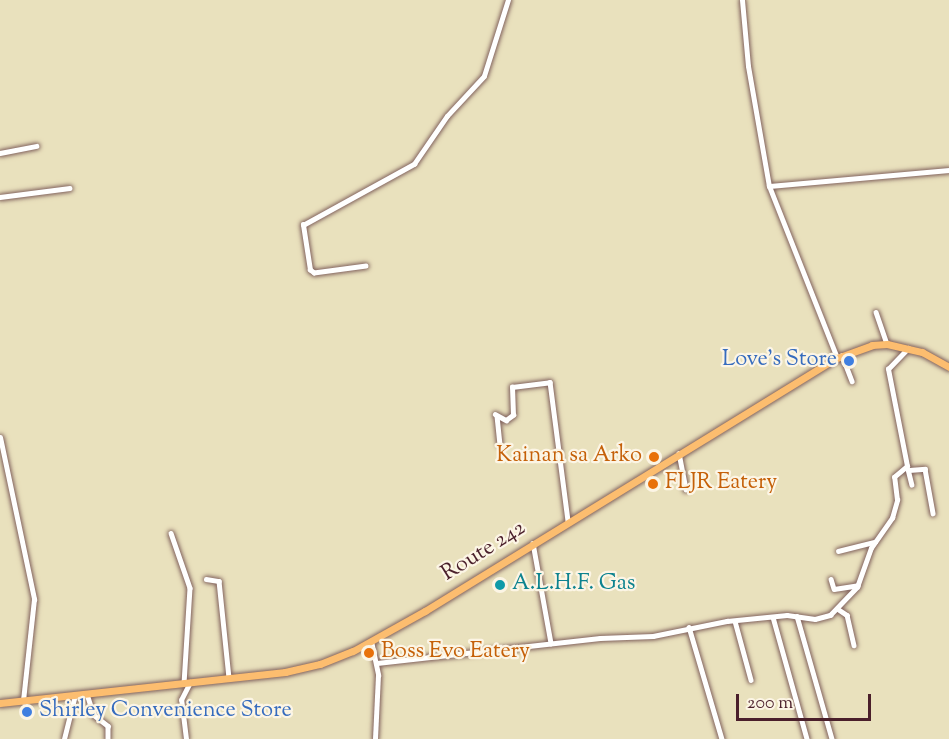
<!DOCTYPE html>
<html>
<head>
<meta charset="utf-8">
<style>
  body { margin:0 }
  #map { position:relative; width:949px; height:739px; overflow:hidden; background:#e9e1bd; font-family:"Sorts Mill Goudy",serif }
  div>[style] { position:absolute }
  .roads { filter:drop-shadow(0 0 2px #82635e) drop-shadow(0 0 2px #82635e) }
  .minor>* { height:4.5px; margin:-2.25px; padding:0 2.25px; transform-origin:2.25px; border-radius:2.25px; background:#fff }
  .tertiary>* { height:5px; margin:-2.5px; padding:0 2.5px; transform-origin:2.5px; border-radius:2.5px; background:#fff }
  .primary>* { height:7px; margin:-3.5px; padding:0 3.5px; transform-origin:3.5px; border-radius:3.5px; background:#fcbd6f }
  .dots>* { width:16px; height:16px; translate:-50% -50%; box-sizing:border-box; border:3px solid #fcf5e5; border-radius:50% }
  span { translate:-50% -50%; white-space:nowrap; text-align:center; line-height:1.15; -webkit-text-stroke:4.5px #fcf5e5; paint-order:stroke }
  .shop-label { font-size:22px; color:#366cbe }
  .right { translate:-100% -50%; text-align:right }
  .left { translate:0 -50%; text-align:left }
  .food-label { font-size:22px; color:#c56008 }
  .street-label { font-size:22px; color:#4a1f2b }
  .culture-label { font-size:22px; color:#0d838f }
  .scale { position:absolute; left:736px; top:694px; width:135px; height:27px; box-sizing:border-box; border:3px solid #4a1f2b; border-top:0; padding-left:8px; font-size:18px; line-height:21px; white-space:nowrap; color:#4a1f2b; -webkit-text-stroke:4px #fcf5e5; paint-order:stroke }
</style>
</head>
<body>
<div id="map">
  <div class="roads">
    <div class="minor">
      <div style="left:0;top:153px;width:37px;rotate:-11deg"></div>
      <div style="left:769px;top:186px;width:181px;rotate:-5.1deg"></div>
      <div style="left:0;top:197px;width:70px;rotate:-7.4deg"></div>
      <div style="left:366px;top:266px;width:52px;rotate:172.3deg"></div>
      <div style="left:314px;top:273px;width:5px;rotate:-143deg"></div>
      <div style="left:310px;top:270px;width:46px;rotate:-98.8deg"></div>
      <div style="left:303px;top:225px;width:127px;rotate:-28.8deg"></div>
      <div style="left:414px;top:164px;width:58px;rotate:-55.5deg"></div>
      <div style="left:447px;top:116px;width:54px;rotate:-47.2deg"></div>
      <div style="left:484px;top:76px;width:80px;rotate:-72.5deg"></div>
      <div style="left:876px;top:312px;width:34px;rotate:71deg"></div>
      <div style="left:842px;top:355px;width:28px;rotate:69deg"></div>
      <div style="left:495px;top:414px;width:13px;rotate:29deg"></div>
      <div style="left:506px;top:420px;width:9px;rotate:-36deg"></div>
      <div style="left:513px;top:415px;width:28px;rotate:-92deg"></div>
      <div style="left:512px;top:387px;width:38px;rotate:-7deg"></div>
      <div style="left:550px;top:382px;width:140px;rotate:82.6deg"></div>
      <div style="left:497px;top:416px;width:28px;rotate:84deg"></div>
      <div style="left:679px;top:453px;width:37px;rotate:79deg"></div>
      <div style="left:908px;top:469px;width:16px;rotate:76deg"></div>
      <div style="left:909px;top:470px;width:16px;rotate:-4deg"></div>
      <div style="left:925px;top:469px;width:45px;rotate:79.7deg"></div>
      <div style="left:171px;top:533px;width:58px;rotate:70.9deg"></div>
      <div style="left:190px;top:588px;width:95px;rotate:93.6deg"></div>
      <div style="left:533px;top:543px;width:102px;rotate:79.8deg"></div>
      <div style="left:838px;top:551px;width:38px;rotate:-14deg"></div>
      <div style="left:206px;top:579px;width:13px;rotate:9deg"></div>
      <div style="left:219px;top:581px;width:98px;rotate:84.1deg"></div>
      <div style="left:831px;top:579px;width:10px;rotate:73deg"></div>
      <div style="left:834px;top:589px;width:24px;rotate:-9deg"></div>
      <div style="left:838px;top:609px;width:11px;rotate:34deg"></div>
      <div style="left:847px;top:615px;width:31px;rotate:77deg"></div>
      <div style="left:797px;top:616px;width:128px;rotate:74.1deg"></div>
      <div style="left:773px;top:617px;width:127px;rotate:74.4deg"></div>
      <div style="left:735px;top:621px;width:61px;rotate:74.8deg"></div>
      <div style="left:689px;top:627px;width:117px;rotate:73.6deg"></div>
      <div style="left:377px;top:663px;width:224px;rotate:-6.4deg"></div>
      <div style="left:600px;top:638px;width:53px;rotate:-2.2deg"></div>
      <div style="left:653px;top:636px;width:76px;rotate:-11.5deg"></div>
      <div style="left:727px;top:621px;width:60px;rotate:-5.7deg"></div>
      <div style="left:787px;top:615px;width:28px;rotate:8deg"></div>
      <div style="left:815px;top:619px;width:16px;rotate:-15deg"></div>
      <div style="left:830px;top:615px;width:39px;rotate:-46deg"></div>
      <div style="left:857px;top:587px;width:41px;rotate:-70.3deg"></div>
      <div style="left:871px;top:548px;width:37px;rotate:-55deg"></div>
      <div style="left:892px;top:518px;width:19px;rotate:-74deg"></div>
      <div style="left:897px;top:500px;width:23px;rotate:-97deg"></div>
      <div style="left:894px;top:477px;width:17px;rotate:-40deg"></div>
      <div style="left:907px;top:466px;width:99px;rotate:-101.1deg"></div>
      <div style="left:888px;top:369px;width:29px;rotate:-46deg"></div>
      <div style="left:87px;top:694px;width:22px;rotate:72deg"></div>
      <div style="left:94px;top:715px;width:18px;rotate:38deg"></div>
      <div style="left:108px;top:726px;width:13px;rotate:90deg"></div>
      <div style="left:64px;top:739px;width:45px;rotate:-76deg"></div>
      <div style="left:186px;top:739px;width:39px;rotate:-97deg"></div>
      <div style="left:181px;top:700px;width:20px;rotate:-63deg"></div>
    </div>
    <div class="tertiary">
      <div style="left:742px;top:0;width:66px;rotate:84.8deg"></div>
      <div style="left:748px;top:66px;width:122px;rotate:80.1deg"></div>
      <div style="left:769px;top:186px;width:185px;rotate:68.4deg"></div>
      <div style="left:0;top:437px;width:166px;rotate:78.1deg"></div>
      <div style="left:34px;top:599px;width:103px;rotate:96.2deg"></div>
      <div style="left:371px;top:641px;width:35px;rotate:78deg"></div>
      <div style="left:378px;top:675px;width:64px;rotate:92.7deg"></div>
    </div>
    <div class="primary">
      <div style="left:0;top:703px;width:287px;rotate:-6.2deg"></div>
      <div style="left:285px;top:672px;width:36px;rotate:-13deg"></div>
      <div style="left:320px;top:664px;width:35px;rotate:-22deg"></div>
      <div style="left:353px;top:651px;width:82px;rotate:-29.1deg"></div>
      <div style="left:425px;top:611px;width:483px;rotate:-31.6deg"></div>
      <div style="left:837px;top:358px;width:37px;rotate:-20deg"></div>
      <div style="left:872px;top:345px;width:15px;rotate:-4deg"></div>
      <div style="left:887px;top:344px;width:36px;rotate:13deg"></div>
      <div style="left:922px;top:352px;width:31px;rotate:29deg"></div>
    </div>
  </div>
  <div class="dots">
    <div style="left:849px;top:361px;background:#3f7fe0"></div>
    <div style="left:654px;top:457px;background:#e8710a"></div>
    <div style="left:653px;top:484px;background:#e8710a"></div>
    <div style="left:500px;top:585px;background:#0f9aa8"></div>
    <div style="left:369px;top:653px;background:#e8710a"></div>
    <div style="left:27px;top:712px;background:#3f7fe0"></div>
  </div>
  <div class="shop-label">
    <span class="right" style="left:837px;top:361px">Love's Store</span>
    <span class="left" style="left:39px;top:712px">Shirley Convenience Store</span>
  </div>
  <div class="food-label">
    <span class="right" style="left:642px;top:457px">Kainan sa Arko</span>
    <span class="left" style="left:665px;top:484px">FLJR Eatery</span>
    <span class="left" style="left:381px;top:653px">Boss Evo Eatery</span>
  </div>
  <div class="street-label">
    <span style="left:484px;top:552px;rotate:-32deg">Route 242</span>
  </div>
  <div class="culture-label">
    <span class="left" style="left:512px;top:585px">A.L.H.F. Gas</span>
  </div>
  <div class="scale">200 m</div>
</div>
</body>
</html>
